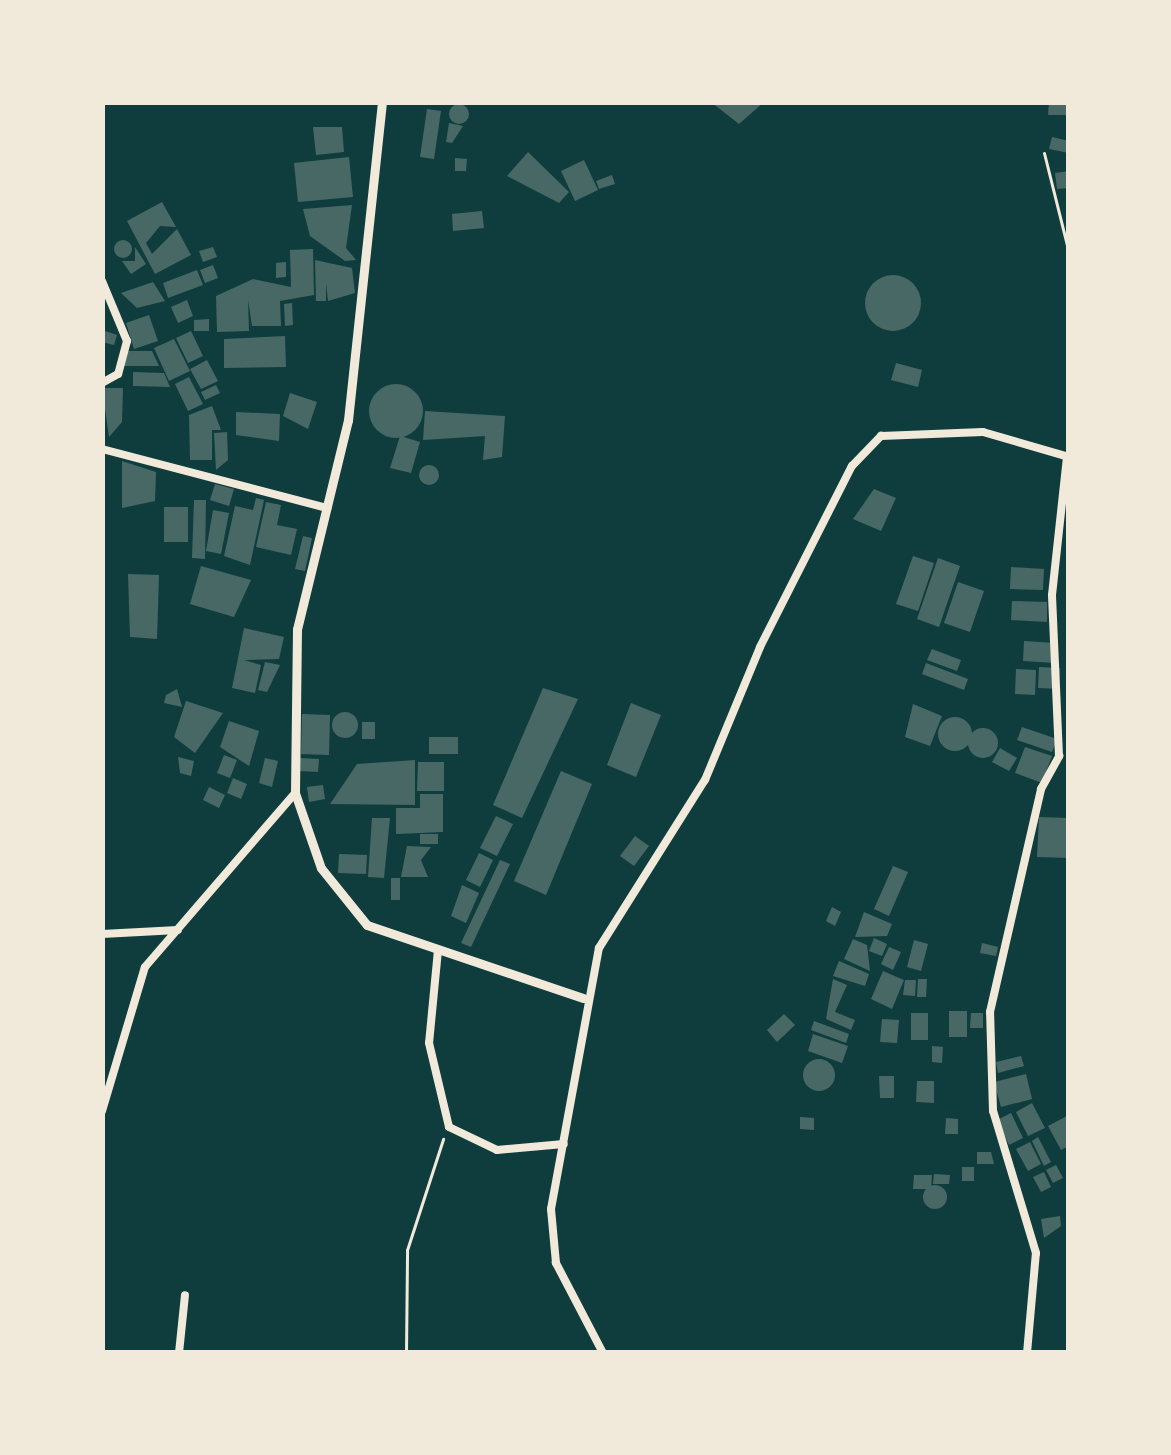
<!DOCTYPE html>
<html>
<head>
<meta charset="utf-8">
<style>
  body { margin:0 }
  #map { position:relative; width:1171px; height:1455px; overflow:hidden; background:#0f3d3e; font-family:"Fira Sans Condensed",sans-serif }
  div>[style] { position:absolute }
  .building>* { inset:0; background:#486865 }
  .round { border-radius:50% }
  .path>* { height:3px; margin:-1.5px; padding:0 1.5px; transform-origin:1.5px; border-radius:1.5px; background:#f1e9da }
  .minor>* { height:8px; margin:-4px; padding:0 4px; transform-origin:4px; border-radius:4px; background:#f1e9da }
  .tertiary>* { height:9px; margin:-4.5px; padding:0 4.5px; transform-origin:4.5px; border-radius:4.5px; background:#f1e9da }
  span { translate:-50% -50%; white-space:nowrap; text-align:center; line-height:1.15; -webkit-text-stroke:12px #f1e9da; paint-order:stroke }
  .frame { position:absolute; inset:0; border:105px solid #f1e9da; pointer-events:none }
</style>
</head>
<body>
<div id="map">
  <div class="building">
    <div style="clip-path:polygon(711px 102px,764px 102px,739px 124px)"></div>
    <div style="clip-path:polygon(1049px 102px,1069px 102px,1069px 115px,1048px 115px)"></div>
    <div class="round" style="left:449px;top:104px;width:20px;height:20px"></div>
    <div style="clip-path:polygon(427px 109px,441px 111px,434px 159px,420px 157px)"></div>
    <div style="clip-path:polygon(449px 123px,463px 126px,452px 143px,446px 142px)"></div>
    <div style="clip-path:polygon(313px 127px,342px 127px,344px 152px,316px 155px)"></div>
    <div style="clip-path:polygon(1052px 137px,1069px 141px,1069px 153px,1049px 149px)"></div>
    <div style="clip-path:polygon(528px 152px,569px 192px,559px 203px,507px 176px)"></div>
    <div style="clip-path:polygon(349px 157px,353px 197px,298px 202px,294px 163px)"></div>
    <div style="clip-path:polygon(455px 158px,467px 159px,466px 171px,455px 171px)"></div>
    <div style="clip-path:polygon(584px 160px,598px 190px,575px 201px,561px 171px)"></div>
    <div style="clip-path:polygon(1069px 171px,1069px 188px,1057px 189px,1055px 173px)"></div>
    <div style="clip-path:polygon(612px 175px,615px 184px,599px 189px,596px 181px)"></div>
    <div style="clip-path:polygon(162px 202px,176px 227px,160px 226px,146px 243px,152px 254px,177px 229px,191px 255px,155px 274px,127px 221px)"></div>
    <div style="clip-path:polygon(352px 205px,346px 248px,356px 260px,345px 261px,310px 236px,303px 209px)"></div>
    <div style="clip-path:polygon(482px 211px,484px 228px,453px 231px,452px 214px)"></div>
    <div class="round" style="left:114px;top:240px;width:18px;height:18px"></div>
    <div style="clip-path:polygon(135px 247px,146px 264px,131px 274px,122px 261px,135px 261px)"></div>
    <div style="clip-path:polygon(213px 247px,217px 257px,203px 262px,199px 251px)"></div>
    <div style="clip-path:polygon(313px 249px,314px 295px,280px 301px,281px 326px,252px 326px,248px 300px,249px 331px,217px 332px,216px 296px,253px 279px,291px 287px,290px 250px)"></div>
    <div style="clip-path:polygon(315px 260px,352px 268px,355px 293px,328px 301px,326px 283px,326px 301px,316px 301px)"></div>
    <div style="clip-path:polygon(286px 262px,286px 277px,276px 278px,276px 263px)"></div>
    <div style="clip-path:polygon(213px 265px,218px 278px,205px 283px,200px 270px)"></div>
    <div style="clip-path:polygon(197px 270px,203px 285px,168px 298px,163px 283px)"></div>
    <div class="round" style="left:865px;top:275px;width:56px;height:56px"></div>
    <div style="clip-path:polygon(153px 282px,165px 301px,137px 308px,121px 293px)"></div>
    <div style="clip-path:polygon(187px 300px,193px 316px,178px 323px,171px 307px)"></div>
    <div style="clip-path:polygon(292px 303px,293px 325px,285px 326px,284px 304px)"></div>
    <div style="clip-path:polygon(149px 315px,158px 341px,134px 349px,126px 323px)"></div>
    <div style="clip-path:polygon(209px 319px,209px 331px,194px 331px,194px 320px)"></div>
    <div style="clip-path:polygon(105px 331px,117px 335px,114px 345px,102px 342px)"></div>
    <div style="clip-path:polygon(191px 331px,203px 356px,188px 363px,176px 338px)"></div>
    <div style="clip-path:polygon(285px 336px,286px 367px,224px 368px,224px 339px)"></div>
    <div style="clip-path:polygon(174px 339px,190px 371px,169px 381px,154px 348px)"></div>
    <div style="clip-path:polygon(123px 351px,152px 351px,159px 366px,123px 366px)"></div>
    <div style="clip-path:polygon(207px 360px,218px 381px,201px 389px,190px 369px)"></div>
    <div style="clip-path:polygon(896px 363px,922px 370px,918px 387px,891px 380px)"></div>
    <div style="clip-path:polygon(133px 372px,164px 373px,170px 387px,133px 386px)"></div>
    <div style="clip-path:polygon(189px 377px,203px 404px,188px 411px,175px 384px)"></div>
    <div class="round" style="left:369px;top:384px;width:54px;height:54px"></div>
    <div style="clip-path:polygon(216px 385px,220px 393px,205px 400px,201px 392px)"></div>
    <div style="clip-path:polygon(102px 388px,123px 388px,122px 422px,109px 437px)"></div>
    <div style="clip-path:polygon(290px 393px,317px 402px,308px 429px,283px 416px)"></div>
    <div style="clip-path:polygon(212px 406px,221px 430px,212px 430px,212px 460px,190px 460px,189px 415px)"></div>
    <div style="clip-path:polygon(425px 411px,505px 416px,502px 457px,483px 460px,485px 436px,423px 440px)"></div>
    <div style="clip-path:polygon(236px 412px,280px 414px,279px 441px,236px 435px)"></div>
    <div style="clip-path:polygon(227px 432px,228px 460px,216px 470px,214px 433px)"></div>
    <div style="clip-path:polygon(400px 436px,420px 442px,411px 473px,390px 468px)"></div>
    <div style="clip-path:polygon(122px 461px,156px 472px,155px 501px,122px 508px)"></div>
    <div class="round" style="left:419px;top:465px;width:20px;height:20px"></div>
    <div style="clip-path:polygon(215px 484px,234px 489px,229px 506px,210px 500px)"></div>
    <div style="clip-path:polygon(874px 489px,896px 498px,881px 531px,853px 519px)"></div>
    <div style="clip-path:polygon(256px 498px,264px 500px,250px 565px,224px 556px,235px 506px,253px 510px)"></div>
    <div style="clip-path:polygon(194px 500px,206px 500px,205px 559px,192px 558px)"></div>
    <div style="clip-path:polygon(266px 502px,281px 505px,277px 525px,297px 529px,291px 555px,256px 547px)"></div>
    <div style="clip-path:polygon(164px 507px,188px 507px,188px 542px,164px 542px)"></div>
    <div style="clip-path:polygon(213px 510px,229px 513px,221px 554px,206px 551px)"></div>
    <div style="clip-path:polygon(303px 536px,312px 538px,305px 571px,295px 569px)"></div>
    <div style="clip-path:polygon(913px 556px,934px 563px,918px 611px,896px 604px)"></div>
    <div style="clip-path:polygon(938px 558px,960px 566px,939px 627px,917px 619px)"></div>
    <div style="clip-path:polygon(201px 566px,251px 580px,234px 617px,190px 604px)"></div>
    <div style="clip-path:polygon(1011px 567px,1044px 569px,1043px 590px,1010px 589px)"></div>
    <div style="clip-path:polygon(128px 574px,159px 575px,157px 639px,130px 637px)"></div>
    <div style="clip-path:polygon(958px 582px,984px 591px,970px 632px,944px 623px)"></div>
    <div style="clip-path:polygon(1012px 601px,1047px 602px,1047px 622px,1011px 620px)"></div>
    <div style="clip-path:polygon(244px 628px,284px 637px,279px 659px,244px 660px,261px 665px,255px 693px,232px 688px)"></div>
    <div style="clip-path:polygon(1024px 641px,1056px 643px,1055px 663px,1023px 661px)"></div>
    <div style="clip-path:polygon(932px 649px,961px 660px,957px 671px,927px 660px)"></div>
    <div style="clip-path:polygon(265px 662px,280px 665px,267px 692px,258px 690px)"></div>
    <div style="clip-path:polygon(926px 663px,968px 679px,964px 690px,922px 674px)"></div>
    <div style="clip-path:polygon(1039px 667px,1060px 668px,1059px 689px,1038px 688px)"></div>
    <div style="clip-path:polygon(1016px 669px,1036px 670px,1035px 695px,1015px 694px)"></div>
    <div style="clip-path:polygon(543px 688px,578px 699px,522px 818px,493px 805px)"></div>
    <div style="clip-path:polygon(177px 689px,182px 707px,164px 703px,166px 695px)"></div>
    <div style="clip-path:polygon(186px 701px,223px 713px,195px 753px,174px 737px)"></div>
    <div style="clip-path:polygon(631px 703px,661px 715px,636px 777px,607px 765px)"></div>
    <div style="clip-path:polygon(913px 704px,942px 716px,930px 746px,905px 737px)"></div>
    <div class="round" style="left:332px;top:712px;width:26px;height:26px"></div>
    <div style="clip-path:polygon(302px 714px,330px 715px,329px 755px,301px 754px)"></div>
    <div class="round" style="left:938px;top:717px;width:34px;height:34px"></div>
    <div style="clip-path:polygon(229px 721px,259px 731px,249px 766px,220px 747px)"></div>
    <div style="clip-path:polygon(362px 722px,375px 722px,375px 739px,362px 739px)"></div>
    <div style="clip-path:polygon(1022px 727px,1057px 739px,1052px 752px,1017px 740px)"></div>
    <div class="round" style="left:968px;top:728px;width:30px;height:30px"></div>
    <div style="clip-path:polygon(429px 737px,458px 737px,458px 754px,429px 754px)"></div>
    <div style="clip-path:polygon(1025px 747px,1052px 756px,1042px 783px,1015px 773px)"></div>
    <div style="clip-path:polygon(1000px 748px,1017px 758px,1009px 771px,992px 762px)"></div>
    <div style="clip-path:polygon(224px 755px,237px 760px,230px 778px,217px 773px)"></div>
    <div style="clip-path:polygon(178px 757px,194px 761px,191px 776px,180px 773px)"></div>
    <div style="clip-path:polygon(265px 758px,278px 761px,272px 787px,259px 783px)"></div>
    <div style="clip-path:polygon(300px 758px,319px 759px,318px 772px,299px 771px)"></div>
    <div style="clip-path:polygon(415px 760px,415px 805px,330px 804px,357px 764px)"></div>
    <div style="clip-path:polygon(418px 762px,444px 762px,444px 791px,417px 791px)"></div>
    <div style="clip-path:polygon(561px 771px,592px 784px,546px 895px,514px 881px)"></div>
    <div style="clip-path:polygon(233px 778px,247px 784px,241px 799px,227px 793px)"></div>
    <div style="clip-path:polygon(323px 785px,325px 799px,309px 802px,307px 787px)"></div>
    <div style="clip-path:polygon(209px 787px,225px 795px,219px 808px,203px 800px)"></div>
    <div style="clip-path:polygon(420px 794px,443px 794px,443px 832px,396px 834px,396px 808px,420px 808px)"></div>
    <div style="clip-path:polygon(496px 816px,513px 824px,497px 856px,480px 848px)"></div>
    <div style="clip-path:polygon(1039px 817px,1069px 818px,1069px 858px,1037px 857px)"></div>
    <div style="clip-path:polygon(372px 818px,390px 818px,384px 878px,368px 877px)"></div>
    <div style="clip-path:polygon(420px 834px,438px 834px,438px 844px,420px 844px)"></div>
    <div style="clip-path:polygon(635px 836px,649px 846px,634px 866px,620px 856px)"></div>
    <div style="clip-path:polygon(407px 846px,431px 847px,421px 860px,428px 877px,401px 877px)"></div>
    <div style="clip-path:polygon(479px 853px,493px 860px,480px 887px,466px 880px)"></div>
    <div style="clip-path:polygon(339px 854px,367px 855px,366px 874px,338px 873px)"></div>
    <div style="clip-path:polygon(500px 860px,510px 864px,471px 947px,461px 943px)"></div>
    <div style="clip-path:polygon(893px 866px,908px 872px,889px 916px,874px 909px)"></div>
    <div style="clip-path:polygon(391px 878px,400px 878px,400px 900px,391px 900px)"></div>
    <div style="clip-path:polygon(462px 885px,479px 893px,466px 923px,451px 916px)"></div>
    <div style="clip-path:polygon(832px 907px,841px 912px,835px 926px,826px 921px)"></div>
    <div style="clip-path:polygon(864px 912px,892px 924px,887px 936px,855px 937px)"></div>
    <div style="clip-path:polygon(874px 938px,887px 944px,882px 956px,869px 951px)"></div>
    <div style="clip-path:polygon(853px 939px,867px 945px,870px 971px,844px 959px)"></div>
    <div style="clip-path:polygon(914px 940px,928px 944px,921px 971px,907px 967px)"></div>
    <div style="clip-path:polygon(982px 943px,998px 947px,996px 956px,980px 953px)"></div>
    <div style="clip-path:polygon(889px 947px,901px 952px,893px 970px,881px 964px)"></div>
    <div style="clip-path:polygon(839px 961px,869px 974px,865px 986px,833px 976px)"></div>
    <div style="clip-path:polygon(883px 971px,904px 980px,892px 1009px,871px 999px)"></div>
    <div style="clip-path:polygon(833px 979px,847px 985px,835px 1012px,855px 1020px,851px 1030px,826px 1019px)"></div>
    <div style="clip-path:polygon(918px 979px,927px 979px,926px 997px,917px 997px)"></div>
    <div style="clip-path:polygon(905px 980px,916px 980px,915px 996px,903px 995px)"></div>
    <div style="clip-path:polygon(949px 1011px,967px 1011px,967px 1037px,949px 1037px)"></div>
    <div style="clip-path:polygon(911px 1013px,928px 1013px,928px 1040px,911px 1040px)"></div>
    <div style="clip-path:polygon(971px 1013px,983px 1013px,983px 1028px,970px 1028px)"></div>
    <div style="clip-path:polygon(784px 1014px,795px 1025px,777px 1042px,767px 1030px)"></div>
    <div style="clip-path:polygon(882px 1019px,899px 1020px,897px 1043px,880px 1042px)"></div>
    <div style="clip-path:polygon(814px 1021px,849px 1034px,846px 1043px,811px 1030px)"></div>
    <div style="clip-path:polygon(813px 1034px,848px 1046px,842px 1063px,808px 1051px)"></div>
    <div style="clip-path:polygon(932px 1046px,943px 1047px,942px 1063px,932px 1062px)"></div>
    <div style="clip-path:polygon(1021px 1056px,1024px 1066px,998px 1073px,996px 1062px)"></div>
    <div class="round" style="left:803px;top:1059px;width:32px;height:32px"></div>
    <div style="clip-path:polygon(1026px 1074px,1032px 1099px,1001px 1107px,994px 1082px)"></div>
    <div style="clip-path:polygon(879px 1076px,894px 1076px,894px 1098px,880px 1098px)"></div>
    <div style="clip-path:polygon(917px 1081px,934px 1081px,934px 1103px,916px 1102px)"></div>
    <div style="clip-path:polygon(1032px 1103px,1045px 1128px,1028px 1136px,1016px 1112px)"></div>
    <div style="clip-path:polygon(1011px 1113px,1023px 1138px,1009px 1145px,997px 1120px)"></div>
    <div style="clip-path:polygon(1067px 1116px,1069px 1146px,1061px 1150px,1048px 1126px)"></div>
    <div style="clip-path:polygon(800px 1117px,814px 1118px,814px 1130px,800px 1129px)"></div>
    <div style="clip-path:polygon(946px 1118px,958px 1119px,958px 1134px,945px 1134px)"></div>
    <div style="clip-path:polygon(1038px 1137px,1051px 1162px,1044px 1166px,1032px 1141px)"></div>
    <div style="clip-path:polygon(1030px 1142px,1041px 1164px,1028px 1171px,1016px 1149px)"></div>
    <div style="clip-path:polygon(977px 1152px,991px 1152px,994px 1164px,977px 1164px)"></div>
    <div style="clip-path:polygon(1056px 1165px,1063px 1178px,1053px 1183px,1046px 1170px)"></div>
    <div style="clip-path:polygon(962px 1167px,974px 1167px,974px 1181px,962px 1181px)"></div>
    <div style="clip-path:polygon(1044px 1172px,1051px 1187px,1041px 1192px,1033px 1177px)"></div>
    <div style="clip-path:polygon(934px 1174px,950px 1175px,949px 1184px,933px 1184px)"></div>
    <div style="clip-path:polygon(914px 1175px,932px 1175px,931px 1189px,913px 1189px)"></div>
    <div class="round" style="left:923px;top:1185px;width:24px;height:24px"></div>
    <div style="clip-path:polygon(1060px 1216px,1061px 1226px,1044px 1238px,1041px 1219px)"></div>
  </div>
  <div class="path">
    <div style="left:1044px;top:153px;width:103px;rotate:76deg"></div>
    <div style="left:406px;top:1353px;width:103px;rotate:-89.4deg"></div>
    <div style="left:407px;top:1250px;width:117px;rotate:-72deg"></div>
  </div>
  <div class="minor">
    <div style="left:102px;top:281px;width:65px;rotate:67.4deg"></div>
    <div style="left:127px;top:341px;width:34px;rotate:105deg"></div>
    <div style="left:118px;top:374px;width:18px;rotate:151deg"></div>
    <div style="left:102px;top:449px;width:233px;rotate:14.7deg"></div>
    <div style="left:102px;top:934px;width:76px;rotate:-3deg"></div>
    <div style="left:438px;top:950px;width:93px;rotate:95.5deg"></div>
    <div style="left:429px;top:1043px;width:86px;rotate:76.6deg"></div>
    <div style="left:449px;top:1127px;width:53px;rotate:25.6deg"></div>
    <div style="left:497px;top:1150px;width:67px;rotate:-5.1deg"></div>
    <div style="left:102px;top:1111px;width:150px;rotate:-73.4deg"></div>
    <div style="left:145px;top:967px;width:230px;rotate:-49.2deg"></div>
    <div style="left:179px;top:1353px;width:58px;rotate:-84.1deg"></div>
    <div style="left:603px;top:1353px;width:102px;rotate:-117.6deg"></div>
    <div style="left:556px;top:1263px;width:54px;rotate:-95.3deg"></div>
    <div style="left:551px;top:1209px;width:265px;rotate:-79.6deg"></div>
    <div style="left:599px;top:948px;width:199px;rotate:-57.8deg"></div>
    <div style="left:705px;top:780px;width:144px;rotate:-67.5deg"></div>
    <div style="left:760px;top:647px;width:203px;rotate:-63.1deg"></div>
    <div style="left:852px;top:466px;width:42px;rotate:-46deg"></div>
    <div style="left:881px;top:436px;width:102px;rotate:-2.2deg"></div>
    <div style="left:983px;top:432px;width:90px;rotate:16.2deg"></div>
    <div style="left:1027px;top:1353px;width:100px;rotate:-84.9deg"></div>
    <div style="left:1036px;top:1253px;width:148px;rotate:-106.8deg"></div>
    <div style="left:993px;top:1111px;width:99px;rotate:-91.7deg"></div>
    <div style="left:990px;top:1012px;width:229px;rotate:-77.1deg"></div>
    <div style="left:1041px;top:789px;width:38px;rotate:-61deg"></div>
    <div style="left:1059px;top:756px;width:161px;rotate:-92.5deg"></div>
    <div style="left:1052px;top:595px;width:139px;rotate:-83.8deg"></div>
  </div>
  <div class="tertiary">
    <div style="left:382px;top:102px;width:320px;rotate:96.1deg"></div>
    <div style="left:348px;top:420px;width:215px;rotate:103.7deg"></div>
    <div style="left:297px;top:629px;width:164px;rotate:90.7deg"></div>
    <div style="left:295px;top:793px;width:79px;rotate:70.9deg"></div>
    <div style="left:321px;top:868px;width:73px;rotate:51.1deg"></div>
    <div style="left:367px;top:925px;width:228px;rotate:18.7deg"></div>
  </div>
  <div class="frame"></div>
</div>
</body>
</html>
